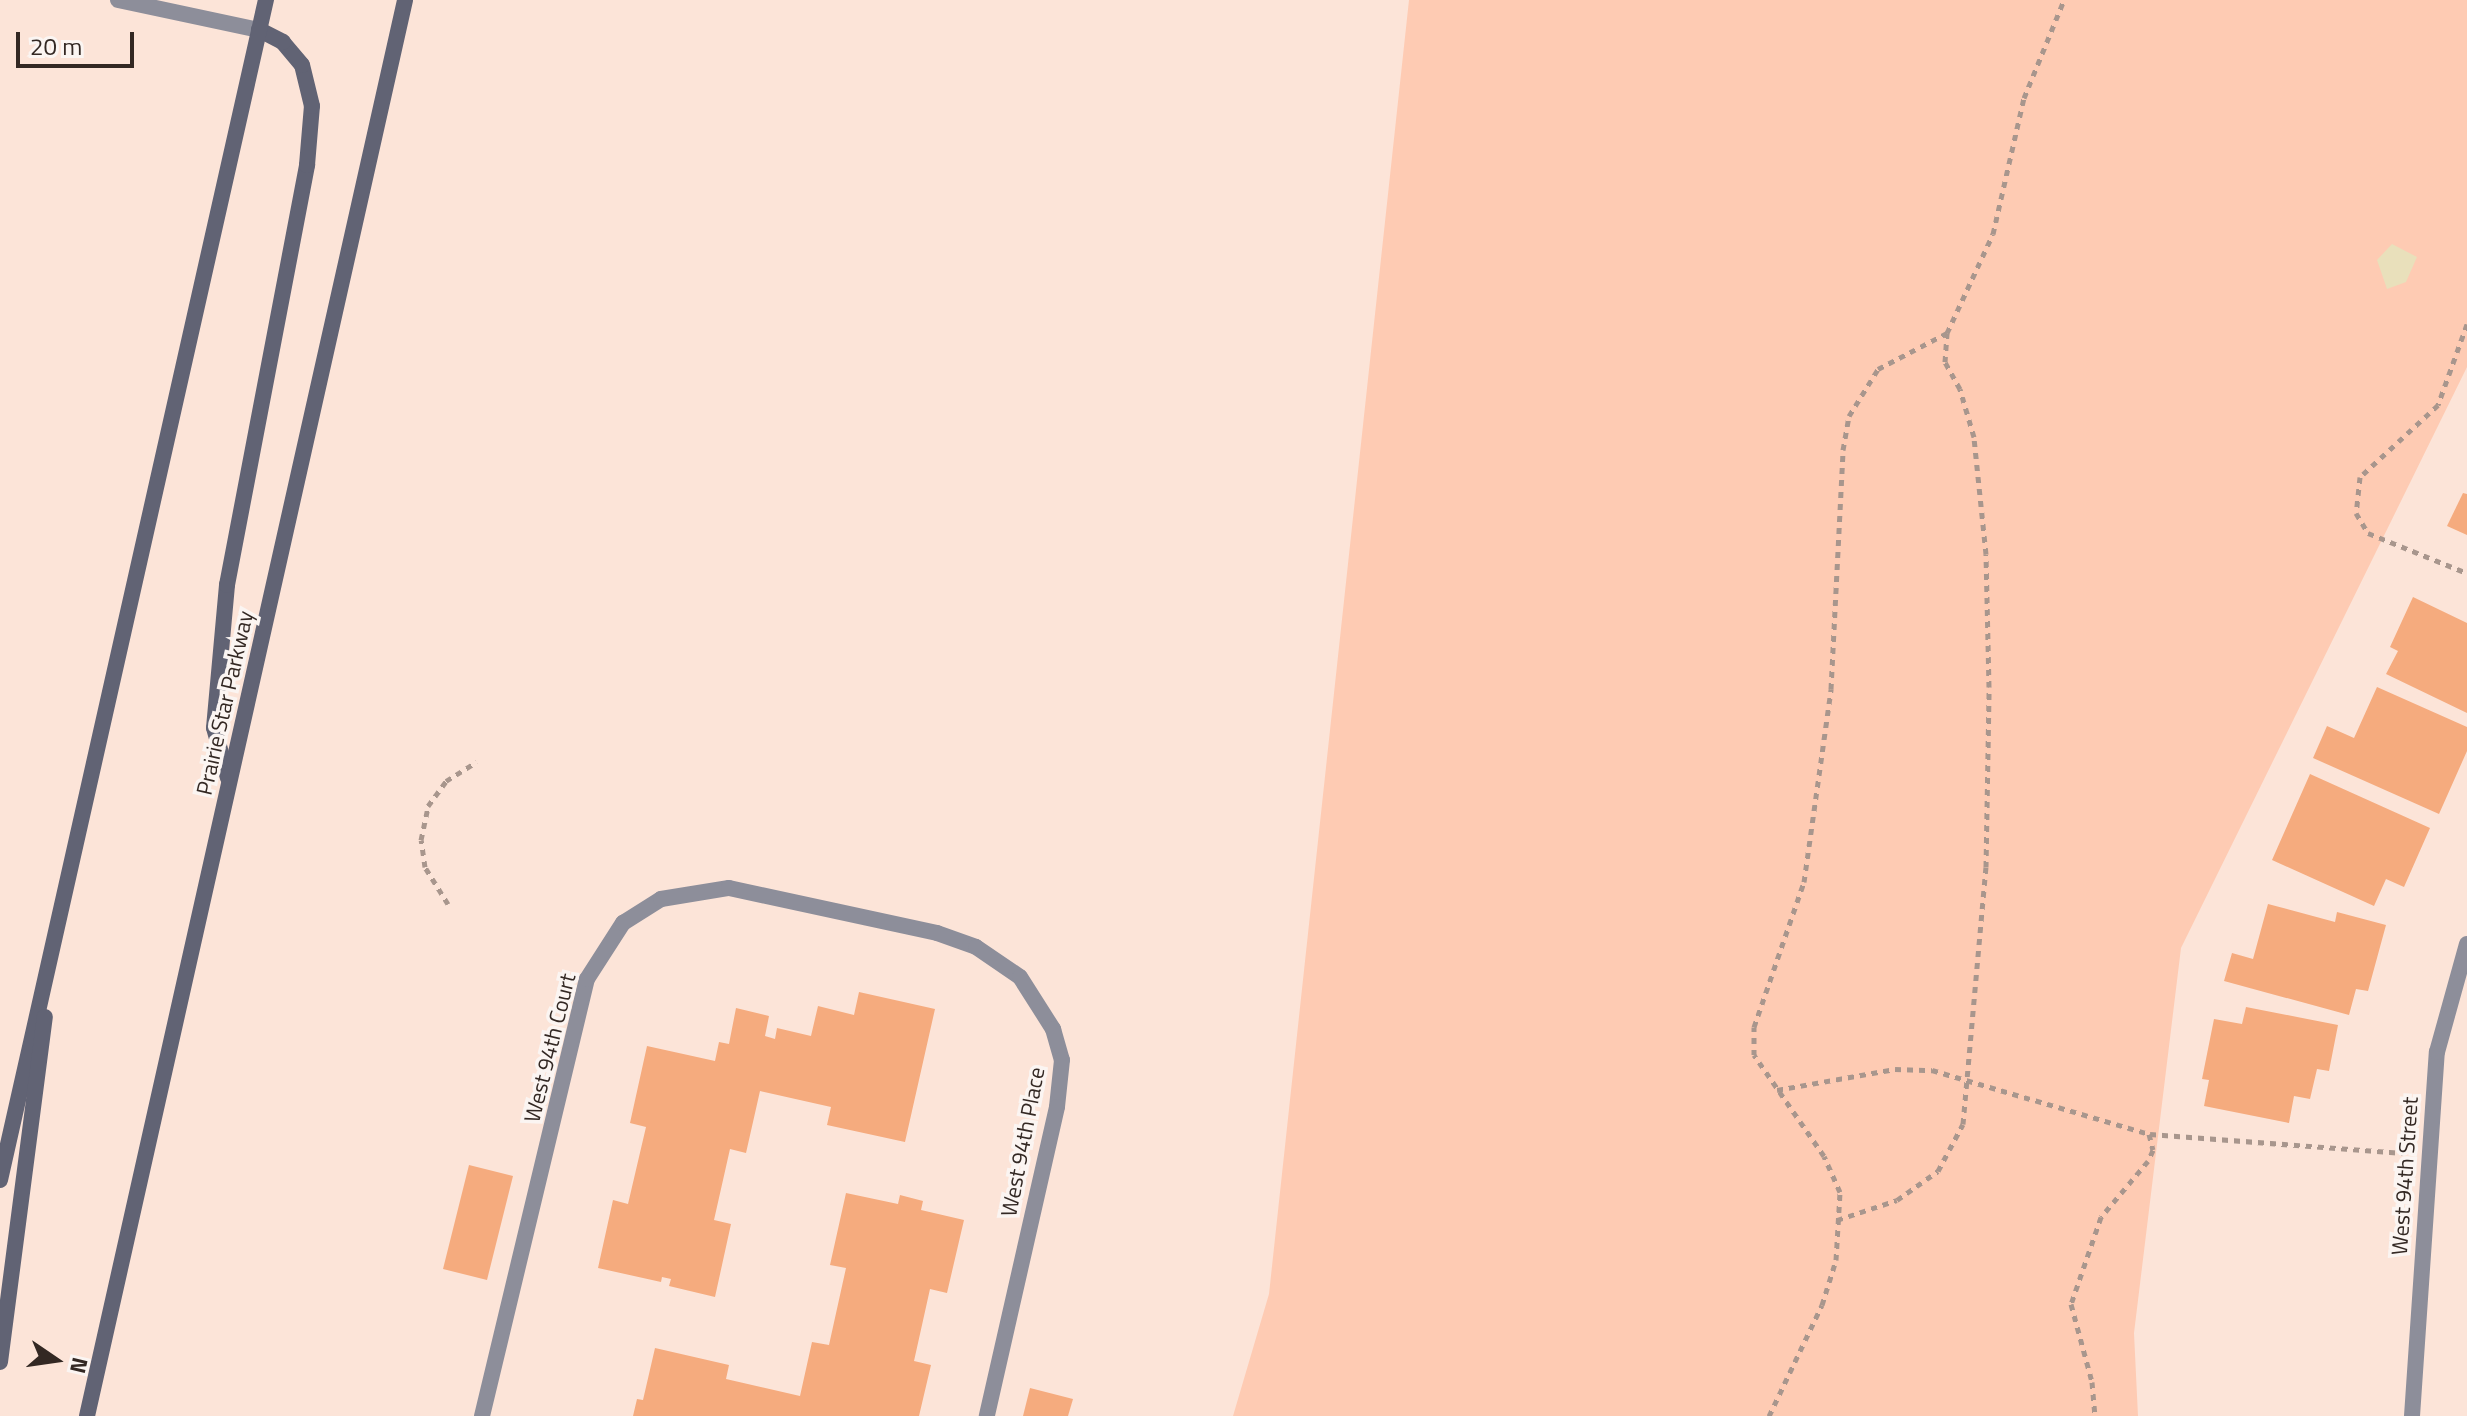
<!DOCTYPE html>
<html>
<head>
<meta charset="utf-8">
<style>
  body { margin:0 }
  #map { position:relative; width:2467px; height:1416px; overflow:hidden; background:#fce4d8; font-family:"Titillium Web",sans-serif }
  div>[style] { position:absolute }
  .green>* { inset:0; background:#fecbb3 }
  .sand>* { inset:0; background:#e9e0bb }
  .building>* { inset:0; background:#f5ab7e }
  .path>* { height:5px; margin-top:-2.5px; transform-origin:0; background:repeating-linear-gradient(90deg,#a8968d 0 6px,transparent 0 12px) }
  .street>* { height:16px; margin:-8px; padding:0 8px; transform-origin:8px; border-radius:8px; background:#8d8e9a }
  .secondary>* { height:16px; margin:-8px; padding:0 8px; transform-origin:8px; border-radius:8px; background:#616374 }
  span { translate:-50% -50%; white-space:nowrap; text-align:center; line-height:1.15; -webkit-text-stroke:7px #fbf5f2; paint-order:stroke }
  .street-label { font-size:22px; color:#332823 }
  .north { position:absolute; left:16px; top:1320px; width:80px; height:80px; -webkit-text-stroke:6px #fbf5f2; paint-order:stroke; rotate:103deg; font-size:22px; font-weight:700; line-height:32px; text-align:center; color:#332823 }
  .north::after { content:''; display:block; margin:auto; width:28px; height:36px; background:#332823; clip-path:polygon(50% 0,100% 100%,50% 72%,0 100%) }
  .scale { position:absolute; left:16px; top:32px; width:118px; height:36px; box-sizing:border-box; border:4px solid #332823; border-top:0; padding-left:10px; font-size:24px; line-height:28px; white-space:nowrap; color:#332823; -webkit-text-stroke:6px #fbf5f2; paint-order:stroke }
</style>
</head>
<body>
<div id="map">
  <div class="green">
    <div style="clip-path:polygon(1409px 0,2467px 0,2467px 367px,2181px 948px,2134px 1333px,2138px 1416px,1233px 1416px,1269px 1294px)"></div>
  </div>
  <div class="sand">
    <div style="clip-path:polygon(2392px 244px,2417px 257px,2406px 282px,2387px 289px,2377px 260px)"></div>
  </div>
  <div class="building">
    <div style="clip-path:polygon(2463px 493px,2467px 494px,2467px 535px,2447px 526px)"></div>
    <div style="clip-path:polygon(2413px 597px,2467px 623px,2467px 713px,2386px 674px,2398px 651px,2390px 647px)"></div>
    <div style="clip-path:polygon(2377px 687px,2467px 727px,2467px 751px,2439px 814px,2313px 758px,2327px 726px,2354px 738px)"></div>
    <div style="clip-path:polygon(2310px 774px,2430px 828px,2404px 887px,2386px 879px,2374px 906px,2272px 860px)"></div>
    <div style="clip-path:polygon(2268px 904px,2335px 922px,2337px 912px,2386px 925px,2368px 991px,2356px 989px,2349px 1015px,2224px 981px,2232px 953px,2253px 959px)"></div>
    <div style="clip-path:polygon(859px 992px,935px 1009px,905px 1142px,827px 1125px,831px 1107px,760px 1091px,746px 1153px,730px 1149px,714px 1220px,731px 1224px,715px 1297px,669px 1286px,671px 1279px,662px 1277px,661px 1282px,598px 1268px,613px 1200px,628px 1204px,646px 1127px,630px 1123px,647px 1046px,715px 1061px,719px 1042px,729px 1044px,736px 1008px,769px 1016px,765px 1036px,775px 1039px,777px 1028px,811px 1036px,818px 1006px,854px 1015px)"></div>
    <div style="clip-path:polygon(2246px 1007px,2338px 1025px,2329px 1071px,2317px 1069px,2310px 1099px,2294px 1096px,2289px 1123px,2204px 1106px,2209px 1080px,2202px 1079px,2214px 1019px,2242px 1024px)"></div>
    <div style="clip-path:polygon(469px 1165px,513px 1176px,487px 1280px,443px 1269px)"></div>
    <div style="clip-path:polygon(846px 1193px,898px 1204px,900px 1195px,923px 1201px,921px 1210px,964px 1220px,947px 1293px,930px 1289px,914px 1361px,931px 1365px,919px 1416px,633px 1416px,637px 1399px,643px 1400px,655px 1348px,729px 1365px,726px 1379px,800px 1396px,812px 1342px,829px 1345px,846px 1268px,830px 1265px)"></div>
    <div style="clip-path:polygon(1030px 1388px,1073px 1399px,1068px 1416px,1023px 1416px)"></div>
  </div>
  <div class="path">
    <div style="left:2467px;top:324px;width:86px;rotate:109.7deg"></div>
    <div style="left:2438px;top:405px;width:106px;rotate:137.3deg"></div>
    <div style="left:2360px;top:477px;width:36px;rotate:96deg"></div>
    <div style="left:2356px;top:513px;width:23px;rotate:59deg"></div>
    <div style="left:2368px;top:533px;width:107px;rotate:22deg"></div>
    <div style="left:448px;top:904px;width:44px;rotate:-121.9deg"></div>
    <div style="left:425px;top:867px;width:27px;rotate:-98deg"></div>
    <div style="left:421px;top:840px;width:35px;rotate:-78deg"></div>
    <div style="left:428px;top:806px;width:31px;rotate:-54deg"></div>
    <div style="left:446px;top:781px;width:36px;rotate:-32deg"></div>
    <div style="left:1777px;top:1090px;width:120px;rotate:-10.1deg"></div>
    <div style="left:1895px;top:1069px;width:37px;rotate:2deg"></div>
    <div style="left:1932px;top:1070px;width:226px;rotate:16.4deg"></div>
    <div style="left:2149px;top:1134px;width:16px;rotate:76deg"></div>
    <div style="left:2153px;top:1150px;width:12px;rotate:114deg"></div>
    <div style="left:2148px;top:1161px;width:73px;rotate:130deg"></div>
    <div style="left:2101px;top:1217px;width:92px;rotate:109deg"></div>
    <div style="left:2071px;top:1304px;width:81px;rotate:74.9deg"></div>
    <div style="left:2092px;top:1382px;width:34px;rotate:85deg"></div>
    <div style="left:2150px;top:1134px;width:254px;rotate:4.3deg"></div>
    <div style="left:1837px;top:1220px;width:63px;rotate:-18.4deg"></div>
    <div style="left:1897px;top:1200px;width:50px;rotate:-35.3deg"></div>
    <div style="left:1938px;top:1171px;width:53px;rotate:-62deg"></div>
    <div style="left:1963px;top:1124px;width:258px;rotate:-84.9deg"></div>
    <div style="left:1986px;top:867px;width:180px;rotate:-89deg"></div>
    <div style="left:1989px;top:687px;width:133px;rotate:-91.3deg"></div>
    <div style="left:1986px;top:554px;width:118px;rotate:-95.9deg"></div>
    <div style="left:1974px;top:437px;width:50px;rotate:-106.3deg"></div>
    <div style="left:1960px;top:389px;width:31px;rotate:-119deg"></div>
    <div style="left:1945px;top:362px;width:29px;rotate:-86deg"></div>
    <div style="left:1947px;top:333px;width:109px;rotate:-65.1deg"></div>
    <div style="left:1993px;top:234px;width:139px;rotate:-77.2deg"></div>
    <div style="left:2024px;top:98px;width:106px;rotate:-67.8deg"></div>
    <div style="left:1769px;top:1416px;width:123px;rotate:-64.5deg"></div>
    <div style="left:1822px;top:1305px;width:47px;rotate:-72.7deg"></div>
    <div style="left:1836px;top:1260px;width:68px;rotate:-86.6deg"></div>
    <div style="left:1840px;top:1192px;width:39px;rotate:-114deg"></div>
    <div style="left:1824px;top:1156px;width:123px;rotate:-124.7deg"></div>
    <div style="left:1754px;top:1055px;width:28px;rotate:-90deg"></div>
    <div style="left:1754px;top:1027px;width:153px;rotate:-71deg"></div>
    <div style="left:1804px;top:882px;width:195px;rotate:-82deg"></div>
    <div style="left:1831px;top:689px;width:239px;rotate:-87.1deg"></div>
    <div style="left:1843px;top:450px;width:35px;rotate:-80deg"></div>
    <div style="left:1849px;top:416px;width:55px;rotate:-58.3deg"></div>
    <div style="left:1878px;top:369px;width:78px;rotate:-27.6deg"></div>
  </div>
  <div class="street">
    <div style="left:118px;top:0;width:144px;rotate:12deg"></div>
    <div style="left:482px;top:1416px;width:449px;rotate:-76.5deg"></div>
    <div style="left:587px;top:979px;width:67px;rotate:-57.3deg"></div>
    <div style="left:623px;top:923px;width:45px;rotate:-32.3deg"></div>
    <div style="left:661px;top:899px;width:69px;rotate:-9.2deg"></div>
    <div style="left:729px;top:888px;width:213px;rotate:12.2deg"></div>
    <div style="left:937px;top:933px;width:41px;rotate:19.7deg"></div>
    <div style="left:976px;top:947px;width:53px;rotate:34.3deg"></div>
    <div style="left:1020px;top:977px;width:62px;rotate:57.6deg"></div>
    <div style="left:1053px;top:1029px;width:32px;rotate:74deg"></div>
    <div style="left:1062px;top:1060px;width:47px;rotate:96.1deg"></div>
    <div style="left:1057px;top:1107px;width:317px;rotate:102.8deg"></div>
    <div style="left:2412px;top:1416px;width:365px;rotate:-86.1deg"></div>
    <div style="left:2437px;top:1052px;width:112px;rotate:-74.5deg"></div>
  </div>
  <div class="secondary">
    <div style="left:228px;top:778px;width:52px;rotate:-105.6deg"></div>
    <div style="left:214px;top:728px;width:144px;rotate:-84.8deg"></div>
    <div style="left:227px;top:585px;width:428px;rotate:-79.2deg"></div>
    <div style="left:307px;top:165px;width:59px;rotate:-85.2deg"></div>
    <div style="left:312px;top:106px;width:42px;rotate:-103.7deg"></div>
    <div style="left:302px;top:65px;width:30px;rotate:-130deg"></div>
    <div style="left:283px;top:42px;width:27px;rotate:-153deg"></div>
    <div style="left:0;top:1180px;width:1210px;rotate:-77.3deg"></div>
    <div style="left:0;top:1362px;width:348px;rotate:-82.6deg"></div>
    <div style="left:87px;top:1416px;width:1451px;rotate:-77.34deg"></div>
  </div>
  <div class="street-label">
    <span style="left:225px;top:703px;rotate:-77deg">Prairie Star Parkway</span>
    <span style="left:550px;top:1048px;rotate:-76deg">West 94th Court</span>
    <span style="left:1023px;top:1142px;rotate:-79deg">West 94th Place</span>
    <span style="left:2405px;top:1176px;rotate:-86deg">West 94th Street</span>
  </div>
  <div class="north">N</div>
  <div class="scale">20 m</div>
</div>
</body>
</html>
